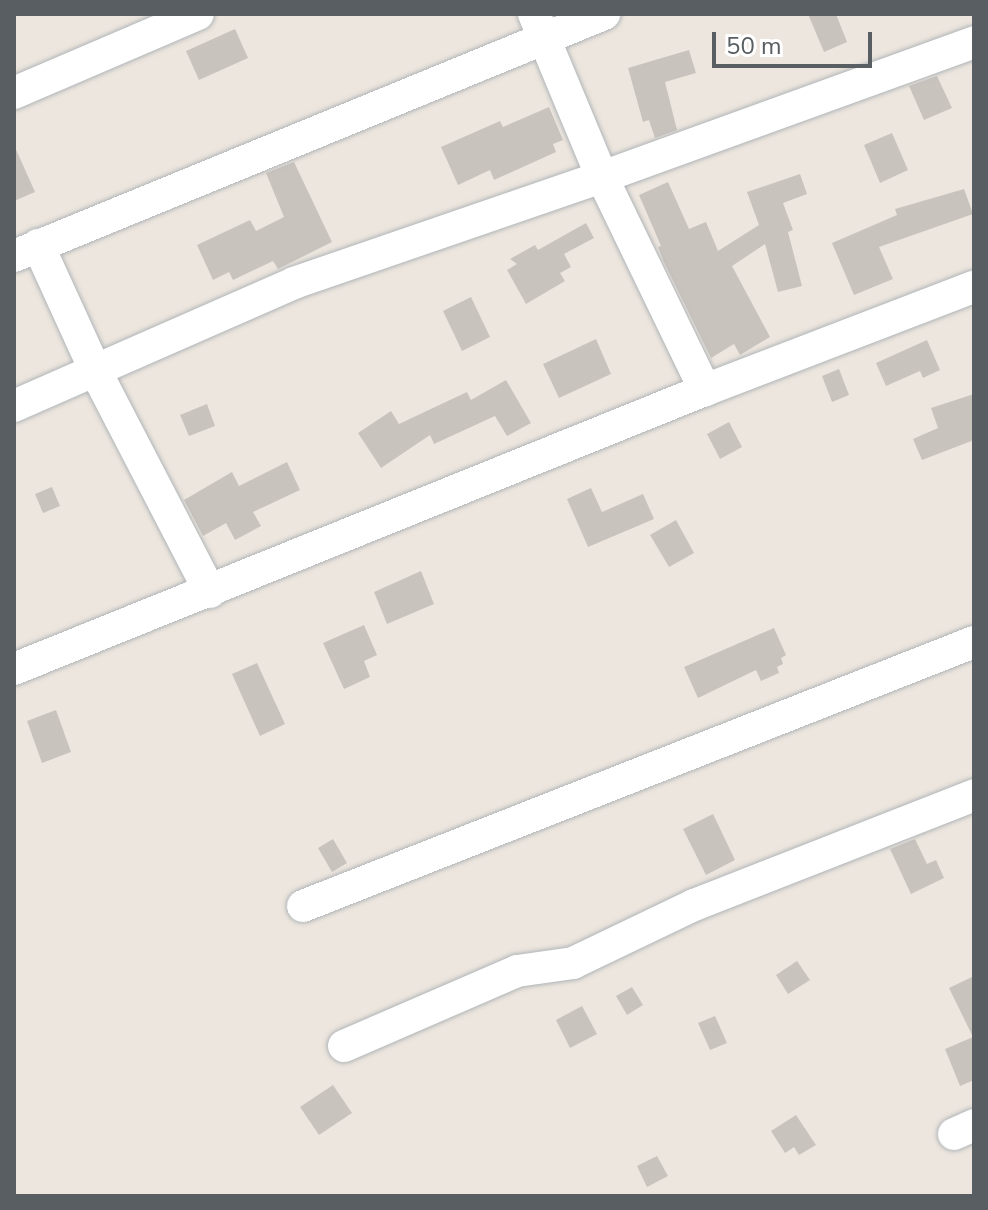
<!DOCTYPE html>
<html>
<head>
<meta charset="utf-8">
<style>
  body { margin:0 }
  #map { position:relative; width:988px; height:1210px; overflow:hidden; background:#ede6de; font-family:"Nunito Sans",sans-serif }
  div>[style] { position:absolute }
  .building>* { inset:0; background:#c9c3be }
  .roads { filter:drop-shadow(0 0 2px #b0b5b8) drop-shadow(0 0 2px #b0b5b8) }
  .minor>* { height:32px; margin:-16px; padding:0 16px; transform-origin:16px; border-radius:16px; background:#fff }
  span { translate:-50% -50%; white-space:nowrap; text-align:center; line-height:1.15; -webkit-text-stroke:7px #fff; paint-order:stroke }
  .frame { position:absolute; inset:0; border:16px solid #585e61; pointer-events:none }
  .scale { position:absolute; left:712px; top:32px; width:160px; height:36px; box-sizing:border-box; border:4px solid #585e61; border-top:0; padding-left:10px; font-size:24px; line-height:28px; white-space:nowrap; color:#585e61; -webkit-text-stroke:6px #fff; paint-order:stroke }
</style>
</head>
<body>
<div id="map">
  <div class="building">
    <div style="clip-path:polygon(808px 14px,836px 14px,847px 42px,824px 52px)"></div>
    <div style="clip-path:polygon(235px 29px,248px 58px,199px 80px,186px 51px)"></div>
    <div style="clip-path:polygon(689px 50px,696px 73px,665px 82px,677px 130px,655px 138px,649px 120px,643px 122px,628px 68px)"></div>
    <div style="clip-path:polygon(937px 76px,952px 108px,924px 120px,909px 86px)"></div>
    <div style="clip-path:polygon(549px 107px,563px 140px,553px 144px,556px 152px,494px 180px,490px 170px,458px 185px,441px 147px,500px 121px,503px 127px)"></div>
    <div style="clip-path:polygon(892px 133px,908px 170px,880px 183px,864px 145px)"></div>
    <div style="clip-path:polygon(14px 145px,35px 192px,14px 201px)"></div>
    <div style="clip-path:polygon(294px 162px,332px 242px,278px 269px,273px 261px,233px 280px,229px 272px,213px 280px,197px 245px,250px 220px,256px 231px,284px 217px,266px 173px)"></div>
    <div style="clip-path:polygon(800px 174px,807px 194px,783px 203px,793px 230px,788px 232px,802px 286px,778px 292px,765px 244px,732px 266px,770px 337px,740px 355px,734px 344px,711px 358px,663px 260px,658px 247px,661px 246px,639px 195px,668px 182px,689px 229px,706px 222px,718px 251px,759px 225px,747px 192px)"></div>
    <div style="clip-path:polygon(964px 189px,973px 214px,879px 247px,893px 279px,854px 295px,832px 243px,897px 215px,895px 209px)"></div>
    <div style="clip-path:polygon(586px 223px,594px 238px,564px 254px,571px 267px,560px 273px,565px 281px,526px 304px,507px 270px,517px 264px,510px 259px,535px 245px,538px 250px)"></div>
    <div style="clip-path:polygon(471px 297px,490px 337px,462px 351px,443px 311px)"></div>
    <div style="clip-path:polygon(596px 339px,611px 374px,559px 398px,543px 364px)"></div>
    <div style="clip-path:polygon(927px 340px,940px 370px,923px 378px,920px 371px,886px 386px,876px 363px)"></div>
    <div style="clip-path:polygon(839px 369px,849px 395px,832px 402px,822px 376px)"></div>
    <div style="clip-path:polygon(506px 380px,531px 423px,507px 436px,495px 416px,434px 444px,430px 435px,381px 468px,358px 433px,391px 411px,399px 424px,467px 392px,471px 400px)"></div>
    <div style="clip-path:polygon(974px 394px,974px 440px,922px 460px,913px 439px,938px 428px,931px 408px)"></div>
    <div style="clip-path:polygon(207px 404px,215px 426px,189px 436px,180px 415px)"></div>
    <div style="clip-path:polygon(729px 422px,742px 447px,720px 459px,707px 434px)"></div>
    <div style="clip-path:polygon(287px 462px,300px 490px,253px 512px,261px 526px,235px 540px,226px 523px,203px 536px,184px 500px,232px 472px,239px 486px)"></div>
    <div style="clip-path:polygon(52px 487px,60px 506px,43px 513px,35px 494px)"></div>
    <div style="clip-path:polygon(591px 488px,602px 512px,643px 494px,654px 519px,588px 547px,567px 499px)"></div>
    <div style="clip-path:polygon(676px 520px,694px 553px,669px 567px,650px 535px)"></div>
    <div style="clip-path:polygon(421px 571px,434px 604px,387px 624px,374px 592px)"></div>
    <div style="clip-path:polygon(364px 625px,377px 655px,364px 661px,370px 677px,344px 689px,323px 643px)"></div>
    <div style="clip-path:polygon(774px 628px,786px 655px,781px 658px,783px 664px,777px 667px,779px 673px,761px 681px,756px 670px,698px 698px,684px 667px)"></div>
    <div style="clip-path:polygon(257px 663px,285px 724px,260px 736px,232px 674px)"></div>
    <div style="clip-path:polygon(56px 710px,71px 752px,42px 763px,27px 721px)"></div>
    <div style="clip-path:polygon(713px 814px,735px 860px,706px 875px,683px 829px)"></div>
    <div style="clip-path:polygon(333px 839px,347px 863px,332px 872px,318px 848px)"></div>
    <div style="clip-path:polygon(915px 839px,927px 864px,936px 860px,944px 878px,911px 894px,890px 849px)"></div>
    <div style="clip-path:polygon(797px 961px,810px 980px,788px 994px,776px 975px)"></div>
    <div style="clip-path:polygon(974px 976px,974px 1080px,960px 1086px,945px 1049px,973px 1037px,949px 988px)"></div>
    <div style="clip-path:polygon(632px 987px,643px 1005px,627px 1015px,616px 996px)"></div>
    <div style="clip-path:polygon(582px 1006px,597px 1034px,570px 1048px,556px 1020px)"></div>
    <div style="clip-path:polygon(715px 1016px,727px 1043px,710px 1050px,698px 1023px)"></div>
    <div style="clip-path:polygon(333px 1085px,352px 1113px,319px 1135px,300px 1107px)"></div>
    <div style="clip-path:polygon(796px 1115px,816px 1145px,799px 1155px,794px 1147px,785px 1153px,771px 1131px)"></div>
    <div style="clip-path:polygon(657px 1156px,668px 1176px,647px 1187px,637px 1166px)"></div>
  </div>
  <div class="roads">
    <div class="minor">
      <div style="left:534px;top:14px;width:177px;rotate:67.4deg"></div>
      <div style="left:602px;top:177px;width:237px;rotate:64.2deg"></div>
      <div style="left:14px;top:93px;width:200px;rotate:-23.2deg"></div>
      <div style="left:38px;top:245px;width:137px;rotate:65.5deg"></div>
      <div style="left:95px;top:370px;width:250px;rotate:62.6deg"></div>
      <div style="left:14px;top:256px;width:638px;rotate:-22.3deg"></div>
      <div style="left:14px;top:406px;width:306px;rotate:-23.7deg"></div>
      <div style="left:294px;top:283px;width:326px;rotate:-19deg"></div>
      <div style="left:602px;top:177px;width:396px;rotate:-19.9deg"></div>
      <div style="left:14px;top:669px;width:745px;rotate:-21.99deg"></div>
      <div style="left:705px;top:390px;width:288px;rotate:-21deg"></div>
      <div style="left:303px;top:906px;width:721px;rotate:-21.48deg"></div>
      <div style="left:344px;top:1046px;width:189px;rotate:-23.4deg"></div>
      <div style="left:517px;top:971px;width:57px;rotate:-8.1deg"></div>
      <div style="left:573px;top:963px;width:134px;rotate:-25.6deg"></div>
      <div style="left:694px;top:905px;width:301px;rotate:-21.4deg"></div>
      <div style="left:954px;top:1134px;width:22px;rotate:-24deg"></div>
    </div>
  </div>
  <div class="frame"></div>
  <div class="scale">50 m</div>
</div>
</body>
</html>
